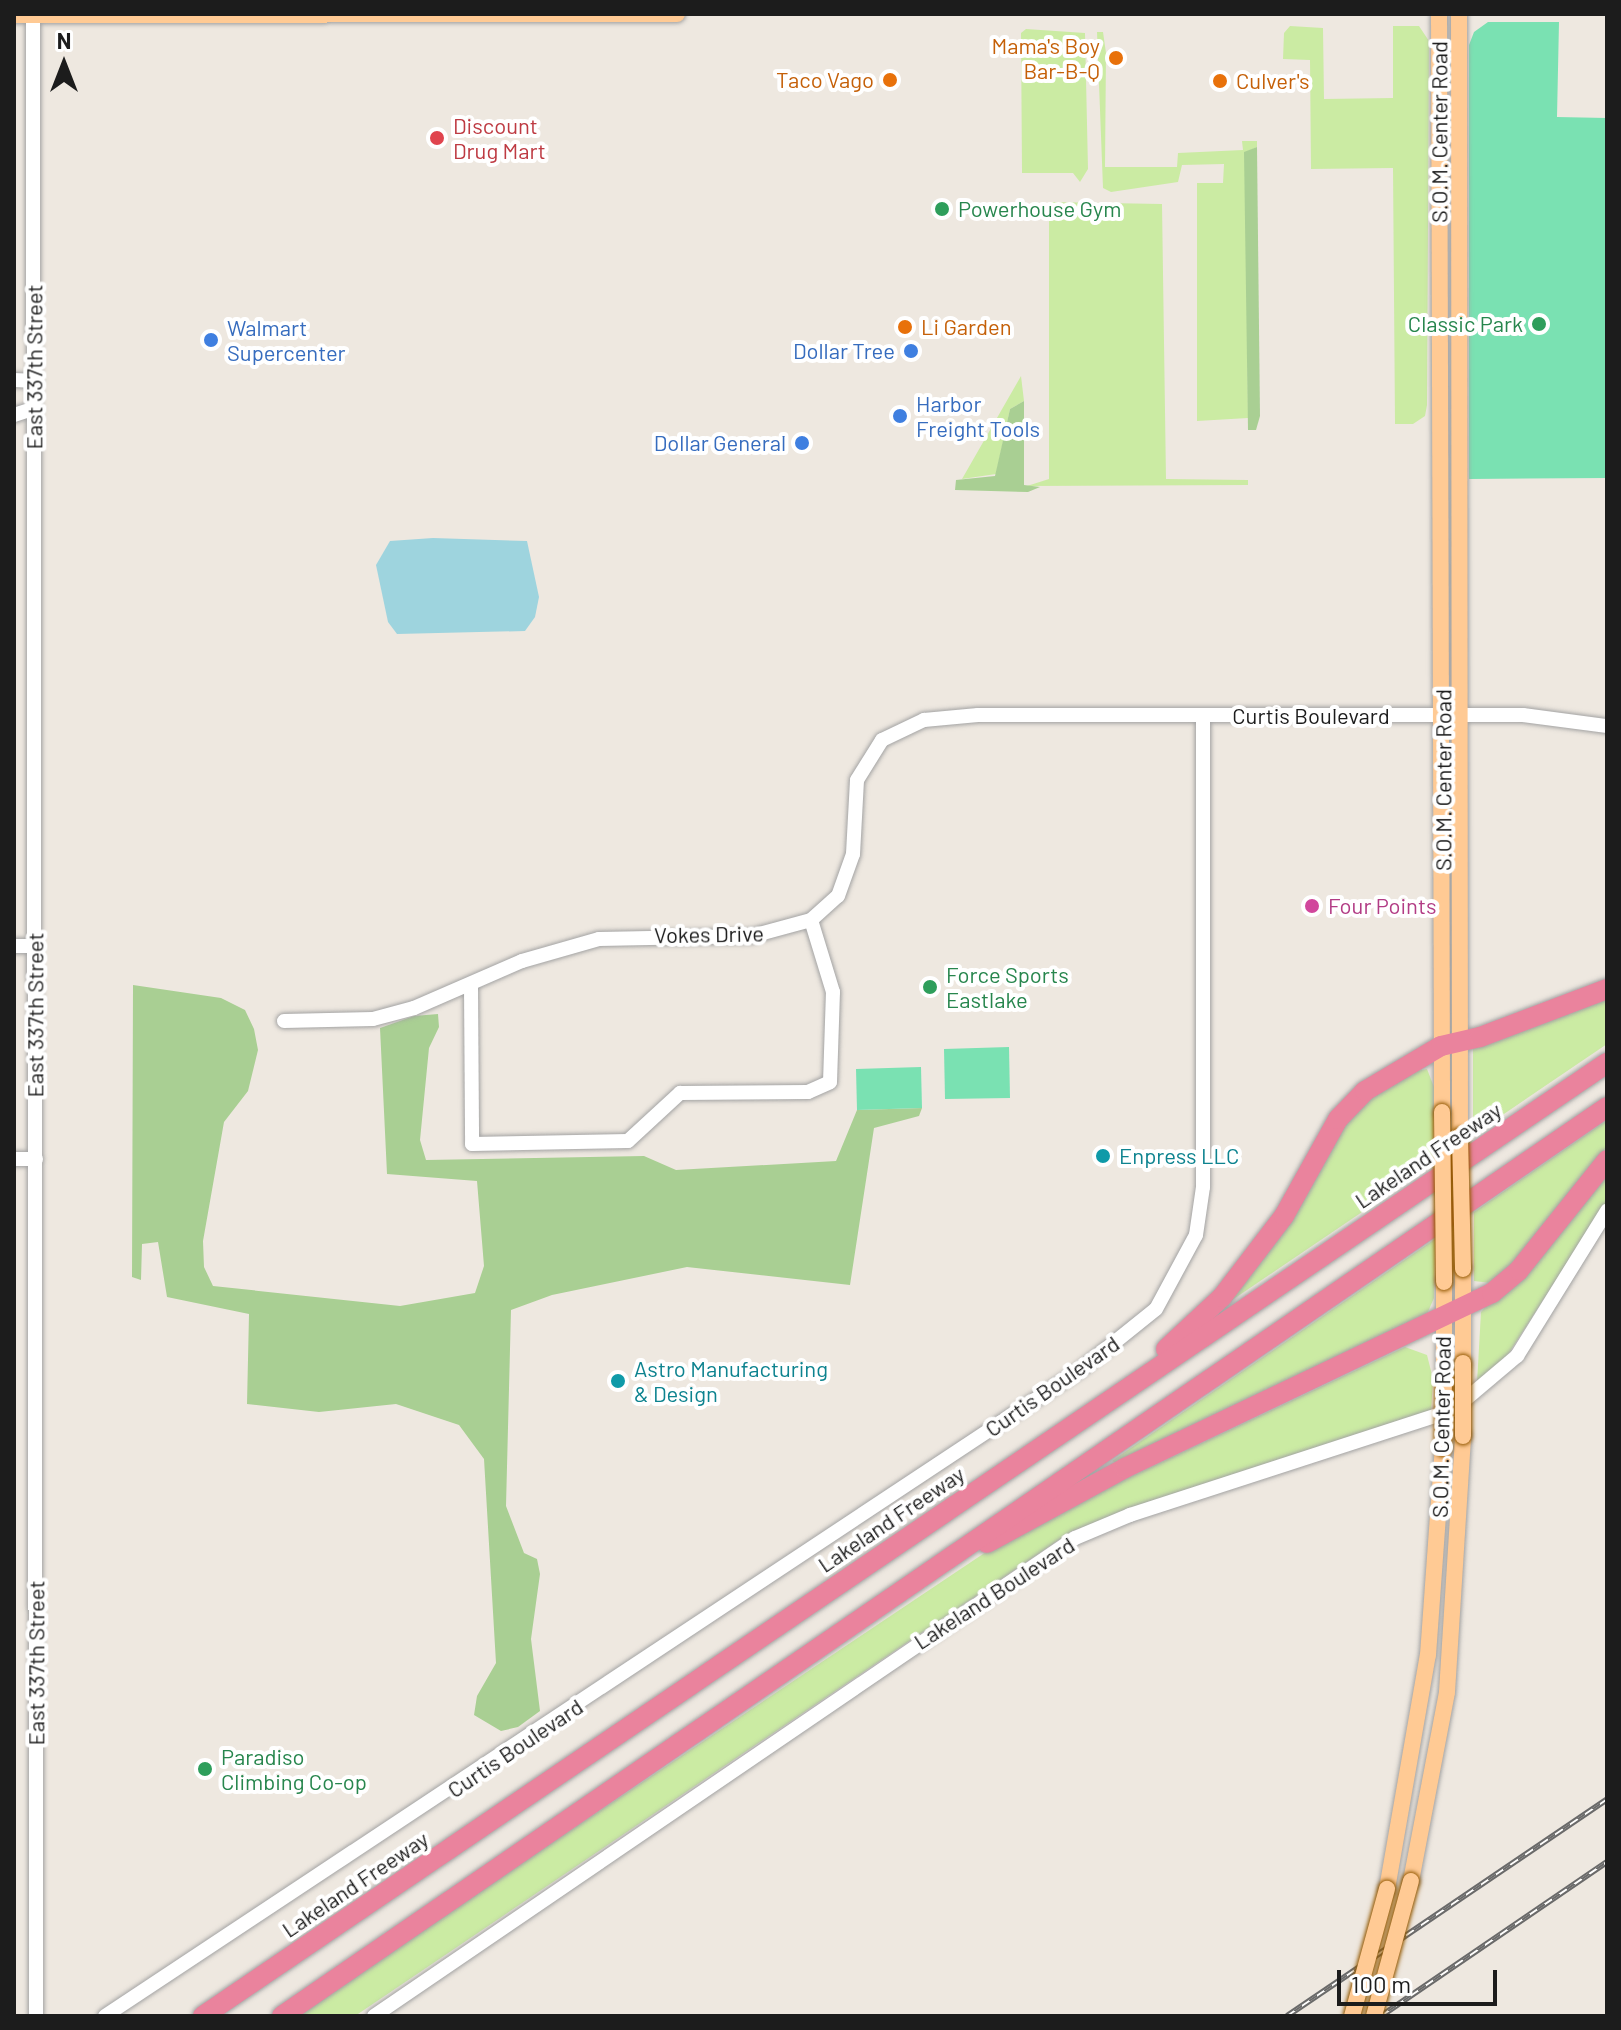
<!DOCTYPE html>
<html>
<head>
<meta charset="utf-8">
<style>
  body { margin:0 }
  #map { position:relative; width:1621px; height:2030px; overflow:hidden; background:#eee8e0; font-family:Barlow,sans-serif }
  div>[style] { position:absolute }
  .grass>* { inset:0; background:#cbeba3 }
  .forest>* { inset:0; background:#a9cf93 }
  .pitch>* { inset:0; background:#7ae1b2 }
  .water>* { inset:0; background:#9ed4de }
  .roads { filter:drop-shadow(0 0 2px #a3a3a3) drop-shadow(0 0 2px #a3a3a3) }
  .minor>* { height:14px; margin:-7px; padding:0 7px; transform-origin:7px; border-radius:7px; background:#fff }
  .major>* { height:16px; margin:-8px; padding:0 8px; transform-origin:8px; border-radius:8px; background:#ffca94 }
  .highway>* { height:20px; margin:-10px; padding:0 10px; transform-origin:10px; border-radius:10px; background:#ea839d }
  .rail>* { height:6px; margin-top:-3px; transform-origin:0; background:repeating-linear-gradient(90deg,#fff 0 9px,#6a6a6a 0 18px); box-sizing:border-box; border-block:2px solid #6a6a6a }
  .bridges { filter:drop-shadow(0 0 2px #935800) drop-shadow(0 0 2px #935800) }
  .major-bridge>* { height:16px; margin:-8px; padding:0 8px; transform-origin:8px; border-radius:8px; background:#ffca94 }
  .dots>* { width:22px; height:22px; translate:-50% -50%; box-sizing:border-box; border:4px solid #fff; border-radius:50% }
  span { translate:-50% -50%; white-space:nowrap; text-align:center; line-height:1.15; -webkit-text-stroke:8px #fff; paint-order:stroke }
  .food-label { font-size:22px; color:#c56008 }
  .right { translate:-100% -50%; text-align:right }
  .left { translate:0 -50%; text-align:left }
  .health-label { font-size:22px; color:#be3a42 }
  .street-label { font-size:22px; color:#1c1c1c }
  .leisure-label { font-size:22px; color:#27864d }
  .shop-label { font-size:22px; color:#366cbe }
  .hotel-label { font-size:22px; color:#b23c85 }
  .culture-label { font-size:22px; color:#0d838f }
  .frame { position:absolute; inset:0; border:16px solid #1c1c1c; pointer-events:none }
  .north { position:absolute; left:24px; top:24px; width:80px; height:80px; -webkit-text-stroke:6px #fff; paint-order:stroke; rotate:0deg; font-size:22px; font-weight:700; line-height:32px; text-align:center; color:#1c1c1c }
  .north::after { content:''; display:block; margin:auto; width:28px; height:36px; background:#1c1c1c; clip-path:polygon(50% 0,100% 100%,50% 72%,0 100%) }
  .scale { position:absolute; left:1337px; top:1970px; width:160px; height:36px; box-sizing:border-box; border:4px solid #1c1c1c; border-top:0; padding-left:10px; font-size:24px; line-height:28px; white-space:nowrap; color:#1c1c1c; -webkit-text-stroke:6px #fff; paint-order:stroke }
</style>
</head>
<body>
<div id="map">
  <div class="grass">
    <div style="clip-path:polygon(1290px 26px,1323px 28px,1324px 99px,1393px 98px,1393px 26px,1419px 26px,1429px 41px,1427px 405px,1425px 416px,1413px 424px,1395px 424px,1393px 168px,1311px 169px,1310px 60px,1283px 59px,1284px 33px)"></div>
    <div style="clip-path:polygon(1026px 29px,1085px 33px,1088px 169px,1080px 182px,1073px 173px,1022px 173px,1021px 33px)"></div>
    <div style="clip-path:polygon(1097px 32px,1103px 32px,1106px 53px,1105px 167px,1177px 167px,1178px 153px,1243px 150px,1242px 141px,1257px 141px,1257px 147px,1246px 152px,1248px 418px,1197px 421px,1197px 183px,1223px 183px,1224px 164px,1182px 165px,1178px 182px,1111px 192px,1103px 188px)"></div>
    <div style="clip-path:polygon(1049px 202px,1162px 204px,1166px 479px,1248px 480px,1248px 485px,1027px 486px,1049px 479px)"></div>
    <div style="clip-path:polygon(1021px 376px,1024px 401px,1010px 409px,996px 474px,962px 479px)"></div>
    <div style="clip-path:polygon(1607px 998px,1607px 1044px,1473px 1135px,1473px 1049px)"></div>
    <div style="clip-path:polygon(1427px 1069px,1434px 1087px,1433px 1164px,1216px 1311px,1359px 1101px,1410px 1072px)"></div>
    <div style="clip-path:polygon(1607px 1120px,1607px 1146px,1534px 1247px,1491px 1283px,1474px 1281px,1474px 1212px)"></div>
    <div style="clip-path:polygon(1607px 1170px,1607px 1201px,1507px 1356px,1477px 1383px,1481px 1312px)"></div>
    <div style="clip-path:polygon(1435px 1239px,1434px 1298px,1427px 1314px,1116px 1463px,1112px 1461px)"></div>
    <div style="clip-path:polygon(1405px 1347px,1427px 1355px,1433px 1379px,1431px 1413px,1072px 1531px,355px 2016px,293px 2016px,983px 1554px,1079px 1501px)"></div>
  </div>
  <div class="forest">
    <div style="clip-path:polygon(1257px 147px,1260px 416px,1256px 430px,1248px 430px,1244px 152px)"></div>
    <div style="clip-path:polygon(1024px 401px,1024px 485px,1040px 487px,1028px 492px,955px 490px,956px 480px,995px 476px,1010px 409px)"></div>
    <div style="clip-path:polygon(133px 985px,221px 998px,245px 1010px,254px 1029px,258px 1050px,248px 1091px,224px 1122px,203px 1241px,204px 1267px,213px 1286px,400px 1306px,475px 1293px,484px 1266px,477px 1181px,387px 1174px,380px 1028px,414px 1016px,438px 1014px,439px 1027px,429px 1048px,420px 1140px,426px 1160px,644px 1156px,676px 1170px,836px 1161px,857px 1110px,922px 1108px,919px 1116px,874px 1128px,850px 1285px,687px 1267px,552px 1295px,511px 1310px,506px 1506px,524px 1553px,537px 1559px,540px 1574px,531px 1639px,540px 1711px,518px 1727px,501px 1731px,474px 1715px,477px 1696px,496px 1663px,484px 1459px,459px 1425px,396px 1404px,319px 1412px,247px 1404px,249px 1314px,167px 1297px,158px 1242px,142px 1244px,141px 1280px,132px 1277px)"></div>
  </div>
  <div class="pitch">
    <div style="clip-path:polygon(1488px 22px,1559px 22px,1557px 117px,1607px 118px,1607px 478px,1469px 479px,1469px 45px,1474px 32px)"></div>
    <div style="clip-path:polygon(1009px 1047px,1010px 1098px,945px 1099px,944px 1049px)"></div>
    <div style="clip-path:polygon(921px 1067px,922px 1108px,857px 1110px,856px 1069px)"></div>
  </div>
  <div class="water">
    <div style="clip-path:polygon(433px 538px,527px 541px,539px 597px,535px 617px,525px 631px,397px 634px,388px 622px,376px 565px,390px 541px)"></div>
  </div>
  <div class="roads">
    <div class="minor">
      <div style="left:33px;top:15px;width:2001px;rotate:89.91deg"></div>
      <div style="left:14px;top:380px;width:21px;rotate:3deg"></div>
      <div style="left:14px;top:415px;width:22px;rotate:-18deg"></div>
      <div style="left:14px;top:946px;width:21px"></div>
      <div style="left:471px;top:986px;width:158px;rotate:89.6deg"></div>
      <div style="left:472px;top:1144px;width:156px;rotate:-1.1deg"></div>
      <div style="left:628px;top:1141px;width:71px;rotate:-42.7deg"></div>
      <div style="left:680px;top:1093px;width:128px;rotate:-0.4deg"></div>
      <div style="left:808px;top:1092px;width:24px;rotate:-24deg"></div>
      <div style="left:830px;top:1082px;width:90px;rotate:-88.1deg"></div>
      <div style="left:833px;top:992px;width:75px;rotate:-107deg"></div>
      <div style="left:284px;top:1021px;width:89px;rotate:-1.3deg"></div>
      <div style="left:373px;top:1019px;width:42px;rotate:-15deg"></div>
      <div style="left:414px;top:1008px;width:118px;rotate:-23.5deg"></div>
      <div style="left:522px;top:961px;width:80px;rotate:-15.9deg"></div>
      <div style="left:599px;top:939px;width:153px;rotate:-1.1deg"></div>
      <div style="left:752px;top:936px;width:61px;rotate:-15.2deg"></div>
      <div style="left:811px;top:920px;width:36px;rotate:-42deg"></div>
      <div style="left:838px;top:896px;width:45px;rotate:-70.3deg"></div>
      <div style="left:853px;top:854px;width:74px;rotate:-86.9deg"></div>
      <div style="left:857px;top:780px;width:47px;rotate:-58deg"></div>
      <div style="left:882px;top:740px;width:47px;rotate:-25.5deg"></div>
      <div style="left:924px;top:720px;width:54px;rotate:-5.3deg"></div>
      <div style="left:978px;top:715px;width:545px"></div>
      <div style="left:1523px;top:715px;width:85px;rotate:7.5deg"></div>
      <div style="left:14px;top:1159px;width:22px"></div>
      <div style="left:105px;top:2016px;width:1170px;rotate:-33.53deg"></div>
      <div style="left:1080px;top:1370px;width:97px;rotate:-38.8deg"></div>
      <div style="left:1156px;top:1309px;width:84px;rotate:-61.6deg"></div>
      <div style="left:1196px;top:1235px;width:49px;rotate:-81.7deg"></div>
      <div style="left:1203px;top:1187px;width:470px;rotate:-90deg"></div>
      <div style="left:374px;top:2016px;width:848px;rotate:-34.29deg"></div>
      <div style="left:1075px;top:1538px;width:60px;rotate:-22.7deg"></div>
      <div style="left:1130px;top:1515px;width:340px;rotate:-18deg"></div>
      <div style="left:1453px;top:1410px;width:84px;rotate:-40.2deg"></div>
      <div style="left:1517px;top:1356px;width:171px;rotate:-58.2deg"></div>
    </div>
    <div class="major">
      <div style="left:1439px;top:14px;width:1098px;rotate:89.84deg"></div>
      <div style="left:1459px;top:14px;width:1122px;rotate:89.95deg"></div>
      <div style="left:14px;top:15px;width:663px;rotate:-0.09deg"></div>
      <div style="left:1463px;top:1269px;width:94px;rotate:90deg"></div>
      <div style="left:1444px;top:1379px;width:97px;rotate:-90deg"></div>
      <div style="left:1411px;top:1881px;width:192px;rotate:-79.2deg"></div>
      <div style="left:1447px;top:1692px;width:256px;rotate:-86.4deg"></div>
      <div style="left:1387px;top:1889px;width:238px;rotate:-80.1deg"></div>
      <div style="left:1428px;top:1655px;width:208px;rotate:-85.9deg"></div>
    </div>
    <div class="highway">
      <div style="left:1166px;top:1349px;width:76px;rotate:-42.9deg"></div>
      <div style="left:1222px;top:1297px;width:102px;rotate:-52.6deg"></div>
      <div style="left:1284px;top:1216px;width:111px;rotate:-60.9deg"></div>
      <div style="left:1338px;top:1119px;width:39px;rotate:-46deg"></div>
      <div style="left:1365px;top:1091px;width:88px;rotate:-30.6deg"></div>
      <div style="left:1441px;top:1046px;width:40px;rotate:-13deg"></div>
      <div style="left:1480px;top:1037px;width:136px;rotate:-20.7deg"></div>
      <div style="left:987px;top:1543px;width:157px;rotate:-28.5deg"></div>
      <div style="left:1125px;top:1468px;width:407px;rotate:-25.5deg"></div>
      <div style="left:1492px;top:1293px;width:35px;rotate:-40deg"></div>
      <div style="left:1519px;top:1270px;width:141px;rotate:-51.3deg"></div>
      <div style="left:203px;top:2016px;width:1697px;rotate:-34.17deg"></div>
      <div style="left:282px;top:2016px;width:1607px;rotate:-34.45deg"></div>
    </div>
  </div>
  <div class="rail">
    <div style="left:1287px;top:2016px;width:387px;rotate:-34.1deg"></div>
    <div style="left:1381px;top:2016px;width:273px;rotate:-34.3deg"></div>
  </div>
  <div class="bridges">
    <div class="major-bridge">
      <div style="left:1442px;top:1112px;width:170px;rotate:89.3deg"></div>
      <div style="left:1460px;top:1136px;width:133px;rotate:88.7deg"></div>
      <div style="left:1463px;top:1436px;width:73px;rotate:-90deg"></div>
      <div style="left:1443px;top:1448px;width:69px;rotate:-89.2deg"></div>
      <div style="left:1352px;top:2016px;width:132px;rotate:-74.6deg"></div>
      <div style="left:1374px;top:2016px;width:140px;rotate:-74.7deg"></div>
    </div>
  </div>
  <div class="dots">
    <div style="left:1116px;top:58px;background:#e8710a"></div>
    <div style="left:890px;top:80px;background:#e8710a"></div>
    <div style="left:1220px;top:81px;background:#e8710a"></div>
    <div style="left:437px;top:138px;background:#e0444e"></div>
    <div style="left:942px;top:209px;background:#2e9e5b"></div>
    <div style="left:1539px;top:324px;background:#2e9e5b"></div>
    <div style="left:905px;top:327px;background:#e8710a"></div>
    <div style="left:211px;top:340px;background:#3f7fe0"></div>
    <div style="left:911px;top:351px;background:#3f7fe0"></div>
    <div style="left:900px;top:416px;background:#3f7fe0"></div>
    <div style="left:802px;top:443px;background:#3f7fe0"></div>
    <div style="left:1312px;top:906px;background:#d1479c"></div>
    <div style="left:930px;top:987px;background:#2e9e5b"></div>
    <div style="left:1103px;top:1156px;background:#0f9aa8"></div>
    <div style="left:618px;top:1381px;background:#0f9aa8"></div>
    <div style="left:205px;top:1769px;background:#2e9e5b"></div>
  </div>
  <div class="food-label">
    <span class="right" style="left:1100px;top:58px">Mama's Boy<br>Bar-B-Q</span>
    <span class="right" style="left:874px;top:80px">Taco Vago</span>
    <span class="left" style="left:1236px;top:81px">Culver's</span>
    <span class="left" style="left:921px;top:327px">Li Garden</span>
  </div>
  <div class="health-label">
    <span class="left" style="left:453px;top:138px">Discount<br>Drug Mart</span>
  </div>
  <div class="street-label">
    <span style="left:1439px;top:132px;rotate:-90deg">S.O.M. Center Road</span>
    <span style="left:34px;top:367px;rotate:-90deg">East 337th Street</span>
    <span style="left:1311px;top:716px">Curtis Boulevard</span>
    <span style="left:1443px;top:780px;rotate:-90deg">S.O.M. Center Road</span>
    <span style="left:709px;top:934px;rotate:-1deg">Vokes Drive</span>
    <span style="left:35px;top:1015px;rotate:-90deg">East 337th Street</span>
    <span style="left:1428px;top:1155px;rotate:-34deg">Lakeland Freeway</span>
    <span style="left:1052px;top:1386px;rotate:-35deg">Curtis Boulevard</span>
    <span style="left:1441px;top:1427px;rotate:-89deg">S.O.M. Center Road</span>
    <span style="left:891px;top:1519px;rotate:-34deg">Lakeland Freeway</span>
    <span style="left:994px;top:1593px;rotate:-33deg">Lakeland Boulevard</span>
    <span style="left:36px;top:1663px;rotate:-90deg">East 337th Street</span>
    <span style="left:515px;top:1748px;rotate:-34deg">Curtis Boulevard</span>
    <span style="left:355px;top:1884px;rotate:-34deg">Lakeland Freeway</span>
  </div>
  <div class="leisure-label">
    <span class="left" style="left:958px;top:209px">Powerhouse Gym</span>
    <span class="right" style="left:1523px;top:324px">Classic Park</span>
    <span class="left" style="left:946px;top:987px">Force Sports<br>Eastlake</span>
    <span class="left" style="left:221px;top:1769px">Paradiso<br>Climbing Co-op</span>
  </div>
  <div class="shop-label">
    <span class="left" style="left:227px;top:340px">Walmart<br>Supercenter</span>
    <span class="right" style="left:895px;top:351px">Dollar Tree</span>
    <span class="left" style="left:916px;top:416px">Harbor<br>Freight Tools</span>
    <span class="right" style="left:786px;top:443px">Dollar General</span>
  </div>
  <div class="hotel-label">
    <span class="left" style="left:1328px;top:906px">Four Points</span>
  </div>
  <div class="culture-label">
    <span class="left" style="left:1119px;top:1156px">Enpress LLC</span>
    <span class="left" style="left:634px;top:1381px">Astro Manufacturing<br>&amp; Design</span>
  </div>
  <div class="frame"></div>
  <div class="north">N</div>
  <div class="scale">100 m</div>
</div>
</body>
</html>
